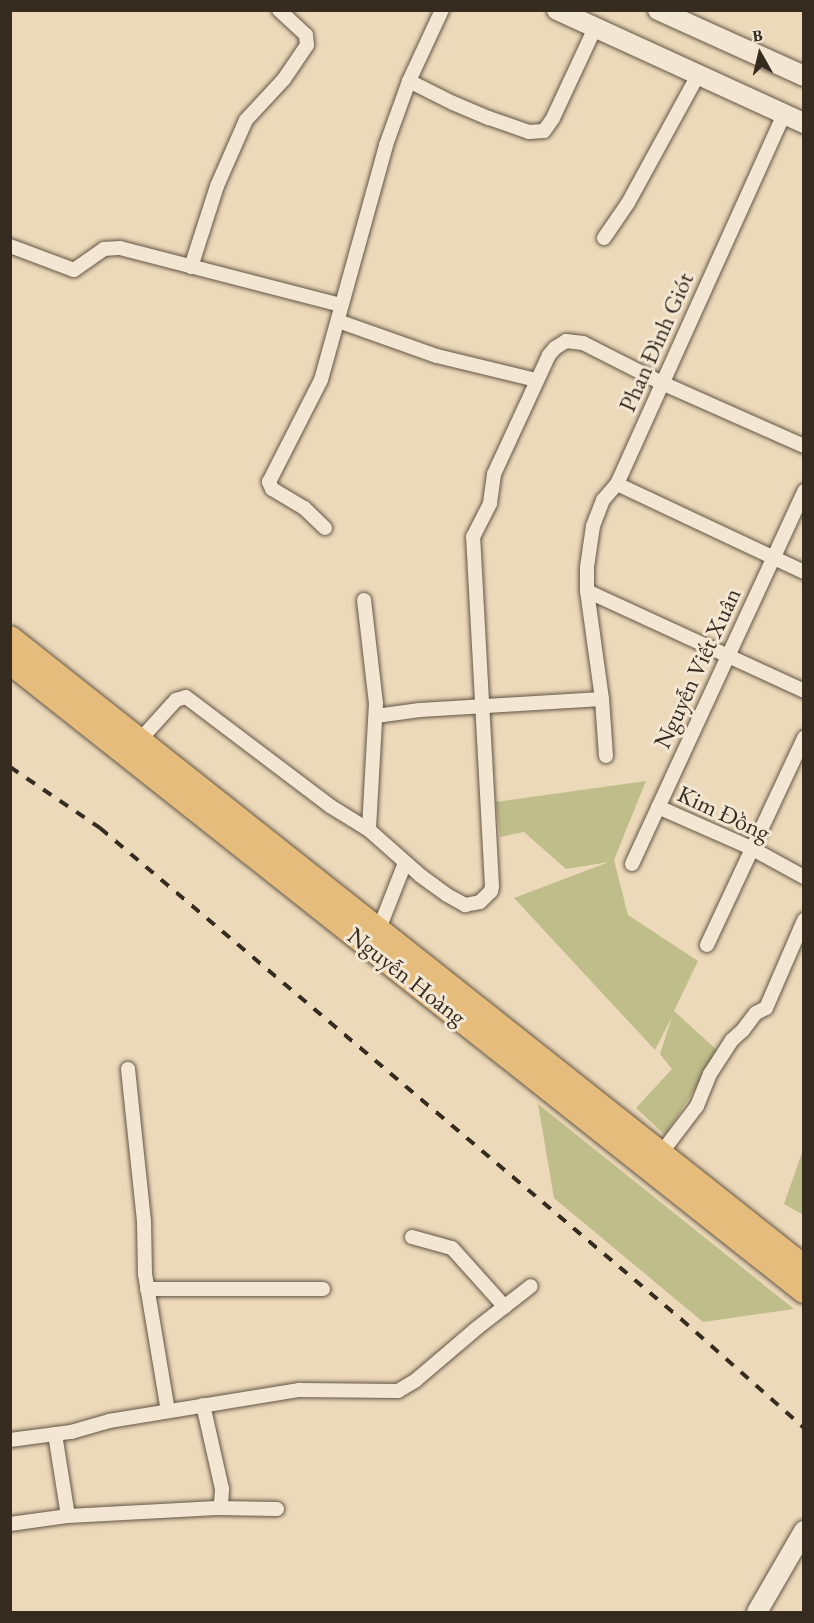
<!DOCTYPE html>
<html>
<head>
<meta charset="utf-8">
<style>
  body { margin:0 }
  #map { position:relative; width:814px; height:1623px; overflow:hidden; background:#ecd9b9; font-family:"EB Garamond",serif }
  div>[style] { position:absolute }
  .green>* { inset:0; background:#bfbd8a }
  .roads { filter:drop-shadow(0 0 2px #635646) drop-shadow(0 0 2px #635646) }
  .street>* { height:14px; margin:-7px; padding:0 7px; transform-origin:7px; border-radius:7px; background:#f3e6d2 }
  .secondary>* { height:20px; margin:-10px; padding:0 10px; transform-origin:10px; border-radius:10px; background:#f3e6d2 }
  .highway>* { height:24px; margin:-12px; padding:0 12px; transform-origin:12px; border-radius:12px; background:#e6bc7c }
  .rail>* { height:4px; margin-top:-2px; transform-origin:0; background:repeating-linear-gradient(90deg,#352b1f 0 10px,transparent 0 20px) }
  span { translate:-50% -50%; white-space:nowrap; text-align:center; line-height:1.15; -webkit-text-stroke:6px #f3e6d2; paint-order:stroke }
  .street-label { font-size:24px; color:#352b1f }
  .frame { position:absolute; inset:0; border:12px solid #352b1f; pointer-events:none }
  .north { position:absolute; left:730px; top:24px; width:60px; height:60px; -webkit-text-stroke:4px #f3e6d2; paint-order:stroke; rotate:352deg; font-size:16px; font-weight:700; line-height:24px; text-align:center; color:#352b1f }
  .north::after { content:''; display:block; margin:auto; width:21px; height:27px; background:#352b1f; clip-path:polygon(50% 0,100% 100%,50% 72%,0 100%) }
</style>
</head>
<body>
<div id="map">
  <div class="green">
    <div style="clip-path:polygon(646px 781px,614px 860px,628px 915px,698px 961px,674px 1011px,719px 1052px,665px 1135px,636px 1108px,672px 1069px,660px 1054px,672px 1017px,655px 1050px,514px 898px,609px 862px,566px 869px,524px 832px,500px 837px,496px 802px)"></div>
    <div style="clip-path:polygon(538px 1104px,794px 1309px,703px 1322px,554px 1198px)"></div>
    <div style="clip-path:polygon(803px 1150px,803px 1215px,784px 1204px)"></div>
  </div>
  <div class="roads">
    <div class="street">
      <div style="left:409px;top:81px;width:49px;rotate:26.6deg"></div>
      <div style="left:453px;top:103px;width:39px;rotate:23deg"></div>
      <div style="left:489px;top:118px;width:42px;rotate:19.3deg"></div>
      <div style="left:529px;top:132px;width:15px;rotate:-4deg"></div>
      <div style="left:544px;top:131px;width:16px;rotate:-55deg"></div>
      <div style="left:553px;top:118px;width:99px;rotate:-65deg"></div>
      <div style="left:604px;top:238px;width:42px;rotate:-55.6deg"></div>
      <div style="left:628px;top:203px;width:146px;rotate:-61.3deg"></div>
      <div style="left:10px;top:246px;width:68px;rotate:20.6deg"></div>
      <div style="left:74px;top:270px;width:37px;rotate:-35deg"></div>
      <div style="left:104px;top:249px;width:16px;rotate:-4deg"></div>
      <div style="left:120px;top:248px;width:228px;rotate:14.5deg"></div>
      <div style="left:191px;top:267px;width:85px;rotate:-72.2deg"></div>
      <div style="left:217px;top:186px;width:72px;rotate:-66.3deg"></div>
      <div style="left:246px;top:120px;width:56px;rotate:-47.2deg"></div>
      <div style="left:284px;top:79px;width:41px;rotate:-55.9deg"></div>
      <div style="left:307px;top:45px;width:10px;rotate:-96deg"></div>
      <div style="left:306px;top:35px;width:37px;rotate:-137deg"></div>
      <div style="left:338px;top:321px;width:105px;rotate:19.5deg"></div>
      <div style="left:437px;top:356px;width:102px;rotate:13.6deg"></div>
      <div style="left:617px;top:484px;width:207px;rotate:25.2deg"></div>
      <div style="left:325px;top:528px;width:29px;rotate:-136deg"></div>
      <div style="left:304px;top:508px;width:37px;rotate:-149deg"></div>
      <div style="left:272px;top:489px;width:8px;rotate:-113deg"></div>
      <div style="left:269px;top:482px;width:114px;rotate:-63deg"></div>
      <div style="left:321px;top:380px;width:244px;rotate:-74.5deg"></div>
      <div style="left:386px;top:145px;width:68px;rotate:-70.2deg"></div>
      <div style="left:409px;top:81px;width:78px;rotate:-65.1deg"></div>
      <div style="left:587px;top:591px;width:239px;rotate:24.7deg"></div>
      <div style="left:364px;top:600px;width:104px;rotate:83.4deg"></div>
      <div style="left:376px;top:703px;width:127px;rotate:93.2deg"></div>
      <div style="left:376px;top:716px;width:44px;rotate:-7.8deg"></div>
      <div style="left:420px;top:710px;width:182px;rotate:-3.5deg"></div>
      <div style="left:138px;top:742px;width:57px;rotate:-47.9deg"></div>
      <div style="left:176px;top:700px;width:10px;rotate:-17deg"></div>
      <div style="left:186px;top:697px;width:181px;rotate:37.1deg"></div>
      <div style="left:330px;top:806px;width:46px;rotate:31.6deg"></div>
      <div style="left:369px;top:830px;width:69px;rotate:41.5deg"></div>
      <div style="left:421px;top:876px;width:32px;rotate:36deg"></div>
      <div style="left:447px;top:895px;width:21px;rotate:29deg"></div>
      <div style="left:465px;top:905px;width:15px;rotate:-11deg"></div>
      <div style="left:480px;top:902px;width:16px;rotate:-45deg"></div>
      <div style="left:491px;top:891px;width:5px;rotate:-79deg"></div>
      <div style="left:492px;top:886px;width:350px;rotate:-93.1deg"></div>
      <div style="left:473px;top:537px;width:38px;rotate:-63deg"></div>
      <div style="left:490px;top:503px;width:29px;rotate:-82deg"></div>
      <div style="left:494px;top:474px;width:131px;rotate:-65.2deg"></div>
      <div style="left:549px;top:355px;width:9px;rotate:-49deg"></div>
      <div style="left:555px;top:348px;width:13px;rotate:-32deg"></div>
      <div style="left:566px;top:341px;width:17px;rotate:7deg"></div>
      <div style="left:583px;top:343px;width:89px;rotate:26.9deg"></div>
      <div style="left:662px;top:383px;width:155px;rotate:23.9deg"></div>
      <div style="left:606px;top:756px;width:57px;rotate:-94deg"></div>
      <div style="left:602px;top:699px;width:109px;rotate:-97.9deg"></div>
      <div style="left:587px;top:591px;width:24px;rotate:-90deg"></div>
      <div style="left:587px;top:567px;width:41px;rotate:-81.7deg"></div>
      <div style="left:593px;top:526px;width:28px;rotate:-69deg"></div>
      <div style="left:603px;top:500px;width:21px;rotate:-49deg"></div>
      <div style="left:617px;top:484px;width:406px;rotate:-65.7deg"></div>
      <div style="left:658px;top:807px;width:102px;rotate:23.8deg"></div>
      <div style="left:751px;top:848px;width:60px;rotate:28.7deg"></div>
      <div style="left:632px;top:864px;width:411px;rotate:-65.2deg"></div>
      <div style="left:379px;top:929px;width:71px;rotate:-68.5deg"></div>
      <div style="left:707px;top:945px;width:229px;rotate:-64.9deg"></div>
      <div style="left:128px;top:1069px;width:154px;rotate:84deg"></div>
      <div style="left:144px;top:1222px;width:52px;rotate:88.9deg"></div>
      <div style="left:145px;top:1274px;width:139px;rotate:80.5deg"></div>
      <div style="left:662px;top:1152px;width:58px;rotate:-52.7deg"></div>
      <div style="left:697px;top:1106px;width:35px;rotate:-68deg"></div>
      <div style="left:710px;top:1074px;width:40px;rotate:-57.1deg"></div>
      <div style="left:732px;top:1040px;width:15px;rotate:-42deg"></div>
      <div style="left:743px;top:1030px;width:21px;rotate:-53deg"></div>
      <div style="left:756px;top:1013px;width:11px;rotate:-27deg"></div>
      <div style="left:766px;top:1008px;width:96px;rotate:-66.6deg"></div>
      <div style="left:412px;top:1237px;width:41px;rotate:15.4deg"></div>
      <div style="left:452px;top:1248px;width:79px;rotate:48.1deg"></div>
      <div style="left:147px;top:1289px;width:176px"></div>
      <div style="left:55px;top:1434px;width:83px;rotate:81deg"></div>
      <div style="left:10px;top:1440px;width:62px;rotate:-7.5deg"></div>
      <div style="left:71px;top:1432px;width:40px;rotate:-16deg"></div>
      <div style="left:109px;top:1421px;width:193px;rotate:-9.3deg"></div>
      <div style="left:299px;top:1390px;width:99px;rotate:0.6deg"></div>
      <div style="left:398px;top:1391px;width:21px;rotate:-31deg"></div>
      <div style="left:416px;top:1380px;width:80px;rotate:-40.4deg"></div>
      <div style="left:477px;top:1328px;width:68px;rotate:-37.9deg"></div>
      <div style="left:217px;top:1508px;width:60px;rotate:1deg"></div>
      <div style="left:10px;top:1524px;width:59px;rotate:-7.9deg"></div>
      <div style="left:68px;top:1516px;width:149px;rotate:-3.1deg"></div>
      <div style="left:217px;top:1508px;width:6px;rotate:-45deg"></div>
      <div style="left:221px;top:1504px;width:15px;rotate:-86deg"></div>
      <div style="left:222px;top:1489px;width:86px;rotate:-102.7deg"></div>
    </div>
    <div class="secondary">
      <div style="left:557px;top:10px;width:272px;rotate:24.6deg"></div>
      <div style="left:658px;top:10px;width:160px;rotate:24.3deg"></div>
      <div style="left:757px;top:1612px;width:94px;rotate:-59.9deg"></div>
    </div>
    <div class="highway">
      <div style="left:10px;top:638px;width:1013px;rotate:38.39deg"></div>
      <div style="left:10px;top:662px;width:1013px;rotate:38.39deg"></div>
    </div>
  </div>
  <div class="rail">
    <div style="left:10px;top:767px;width:109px;rotate:34.1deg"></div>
    <div style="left:100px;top:828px;width:761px;rotate:40.2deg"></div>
    <div style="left:681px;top:1319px;width:164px;rotate:41.5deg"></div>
  </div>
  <div class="street-label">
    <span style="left:656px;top:342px;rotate:-66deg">Phan Đình Giót</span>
    <span style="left:697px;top:668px;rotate:-65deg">Nguyễn Viết Xuân</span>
    <span style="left:724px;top:813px;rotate:25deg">Kim Đồng</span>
    <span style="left:407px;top:976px;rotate:38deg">Nguyễn Hoàng</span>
  </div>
  <div class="frame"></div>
  <div class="north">B</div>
</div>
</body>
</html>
